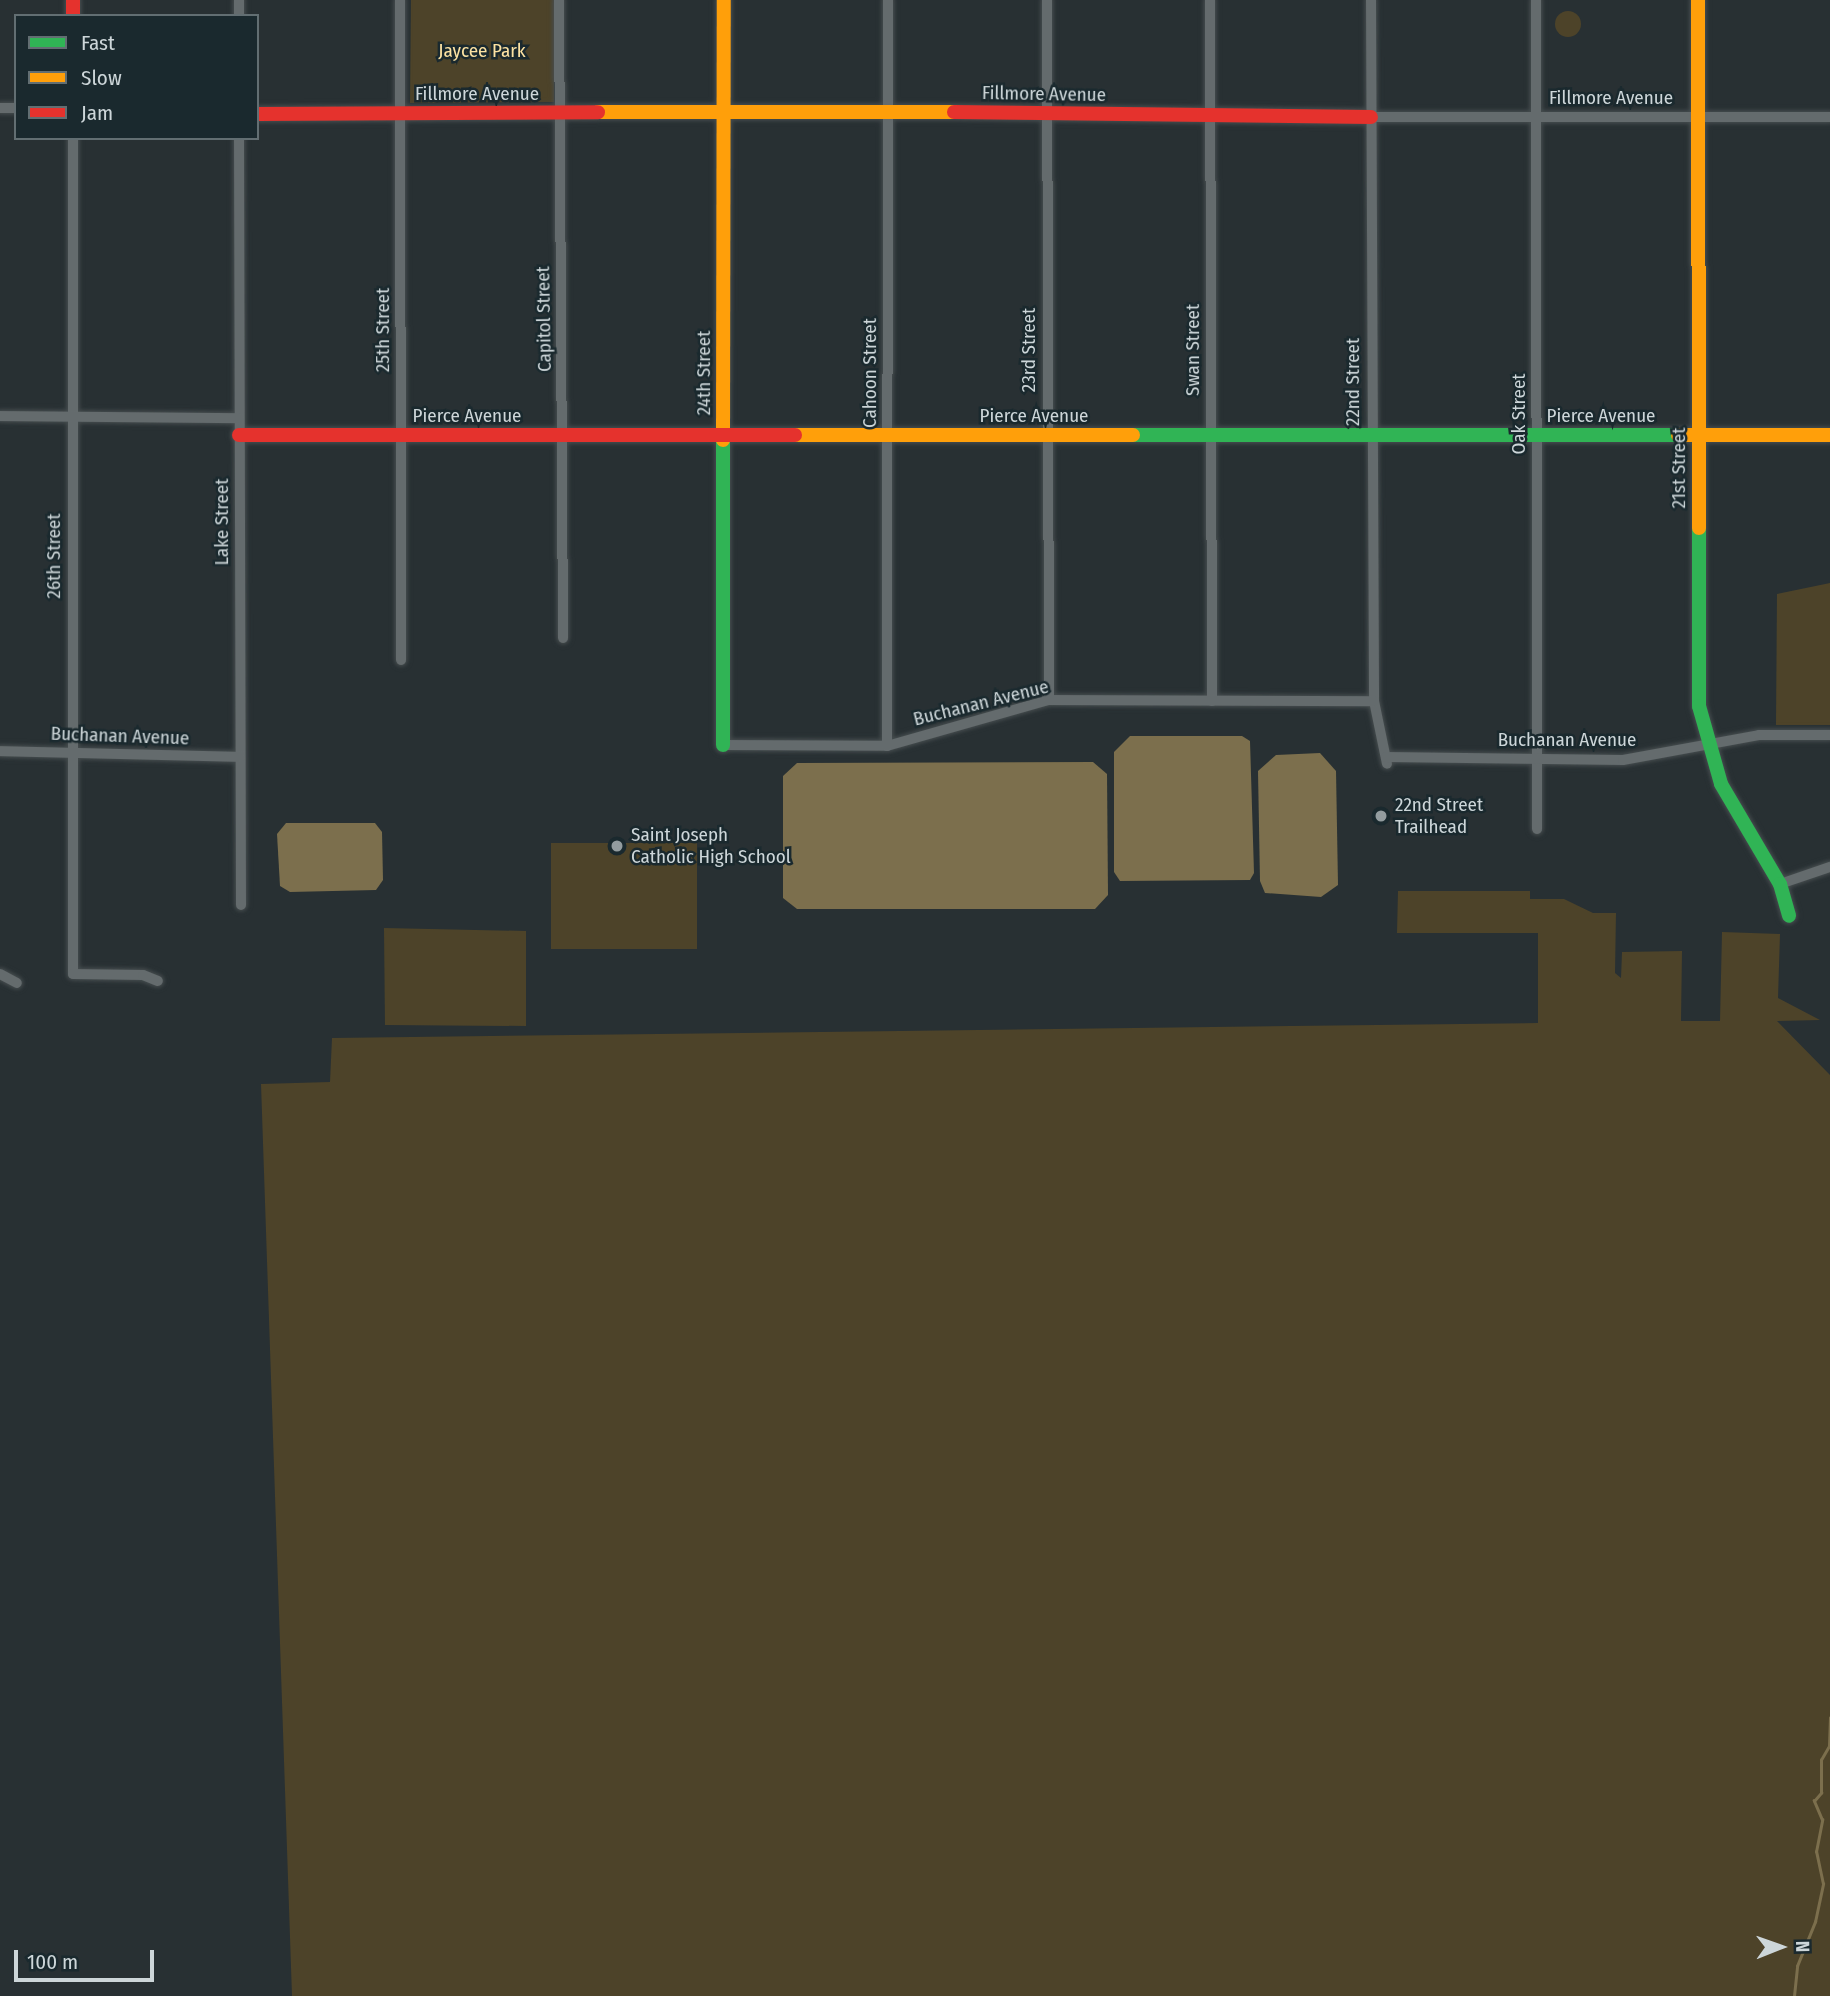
<!DOCTYPE html>
<html>
<head>
<meta charset="utf-8">
<style>
  body { margin:0 }
  #map { position:relative; width:1830px; height:1996px; overflow:hidden; background:#283033; font-family:"Fira Sans Condensed",sans-serif }
  div>[style] { position:absolute }
  .green>* { inset:0; background:#4d4329 }
  .round { border-radius:50% }
  .water>* { inset:0; background:#7c6f4d }
  .stream>* { height:2.5px; margin:-1.25px; padding:0 1.25px; transform-origin:1.25px; border-radius:1.25px; background:#7c6f4d }
  .roads { filter:drop-shadow(0 0 2px #464d4f) drop-shadow(0 0 2px #464d4f) }
  .street>* { height:10px; margin:-5px; padding:0 5px; transform-origin:5px; border-radius:5px; background:#646b6d }
  .fast>* { height:14px; margin:-7px; padding:0 7px; transform-origin:7px; border-radius:7px; background:#30b455 }
  .slow>* { height:14px; margin:-7px; padding:0 7px; transform-origin:7px; border-radius:7px; background:#ff9f0a }
  .jam>* { height:14px; margin:-7px; padding:0 7px; transform-origin:7px; border-radius:7px; background:#e5322d }
  .dots>* { width:19px; height:19px; translate:-50% -50%; box-sizing:border-box; border:4px solid #1a292e; border-radius:50% }
  span { translate:-50% -50%; white-space:nowrap; text-align:center; line-height:1.15; -webkit-text-stroke:5px #1a292e; paint-order:stroke }
  .park-label { font-size:19px; color:#fce2a2 }
  .street-label { font-size:19px; color:#cdd6d9 }
  .poi-label { font-size:19px; color:#cdd6d9 }
  .left { translate:0 -50%; text-align:left }
  .legend { position:absolute; left:14px; top:14px; width:245px; height:126px; box-sizing:border-box; background:#1a292e; border:2px solid #626e72; margin:0; padding:9px 12px; list-style:none; font-size:21px; color:#cdd6d9 }
  .legend li { display:flex; align-items:center; gap:14px; height:35px }
  .legend b { width:35px; border:2px solid #626e72 }
  .north { position:absolute; left:1746px; top:1912px; width:70px; height:70px; -webkit-text-stroke:5px #1a292e; paint-order:stroke; rotate:89deg; font-size:19px; font-weight:700; line-height:28px; text-align:center; color:#cdd6d9 }
  .north::after { content:''; display:block; margin:auto; width:24px; height:32px; background:#cdd6d9; clip-path:polygon(50% 0,100% 100%,50% 72%,0 100%) }
  .scale { position:absolute; left:14px; top:1950px; width:140px; height:32px; box-sizing:border-box; border:4px solid #cdd6d9; border-top:0; padding-left:9px; font-size:21px; line-height:24px; white-space:nowrap; color:#cdd6d9; -webkit-text-stroke:5px #1a292e; paint-order:stroke }
</style>
</head>
<body>
<div id="map">
  <div class="green">
    <div style="clip-path:polygon(411px 0,554px 0,554px 102px,410px 103px)"></div>
    <div class="round" style="left:1555px;top:11px;width:26px;height:26px"></div>
    <div style="clip-path:polygon(1830px 583px,1830px 725px,1776px 725px,1777px 594px)"></div>
    <div style="clip-path:polygon(551px 843px,697px 843px,697px 949px,551px 949px)"></div>
    <div style="clip-path:polygon(1398px 891px,1530px 891px,1530px 899px,1564px 899px,1593px 913px,1616px 913px,1615px 973px,1621px 978px,1622px 952px,1682px 951px,1681px 1021px,1720px 1021px,1722px 932px,1780px 934px,1778px 998px,1820px 1020px,1777px 1021px,1830px 1075px,1830px 1996px,292px 1996px,261px 1084px,330px 1082px,332px 1038px,1538px 1023px,1538px 933px,1397px 933px)"></div>
    <div style="clip-path:polygon(384px 928px,526px 931px,526px 1026px,385px 1025px)"></div>
  </div>
  <div class="water">
    <div style="clip-path:polygon(1130px 736px,1242px 736px,1250px 741px,1254px 873px,1250px 880px,1120px 881px,1114px 872px,1114px 752px)"></div>
    <div style="clip-path:polygon(1320px 753px,1336px 771px,1338px 885px,1321px 897px,1265px 893px,1260px 881px,1258px 771px,1276px 755px)"></div>
    <div style="clip-path:polygon(1093px 762px,1107px 774px,1108px 895px,1095px 909px,797px 909px,783px 898px,783px 776px,797px 763px)"></div>
    <div style="clip-path:polygon(286px 823px,375px 823px,382px 832px,383px 880px,376px 890px,290px 892px,280px 886px,277px 834px)"></div>
  </div>
  <div class="stream">
    <div style="left:1794px;top:1996px;width:30px;rotate:-84deg"></div>
    <div style="left:1797px;top:1966px;width:48px;rotate:-67.8deg"></div>
    <div style="left:1815px;top:1922px;width:39px;rotate:-78deg"></div>
    <div style="left:1823px;top:1884px;width:33px;rotate:-102deg"></div>
    <div style="left:1816px;top:1852px;width:33px;rotate:-79deg"></div>
    <div style="left:1822px;top:1820px;width:21px;rotate:-113deg"></div>
    <div style="left:1814px;top:1801px;width:11px;rotate:-49deg"></div>
    <div style="left:1821px;top:1793px;width:33px;rotate:-90deg"></div>
    <div style="left:1821px;top:1760px;width:16px;rotate:-60deg"></div>
    <div style="left:1829px;top:1746px;width:28px;rotate:-88deg"></div>
  </div>
  <div class="roads">
    <div class="street">
      <div style="left:239px;top:0;width:16px;rotate:90deg"></div>
      <div style="left:400px;top:0;width:660px;rotate:89.91deg"></div>
      <div style="left:559px;top:0;width:638px;rotate:89.64deg"></div>
      <div style="left:1047px;top:0;width:700px;rotate:89.84deg"></div>
      <div style="left:1210px;top:0;width:701px;rotate:89.84deg"></div>
      <div style="left:1371px;top:0;width:701px;rotate:89.75deg"></div>
      <div style="left:1374px;top:701px;width:64px;rotate:78.3deg"></div>
      <div style="left:1536px;top:0;width:829px;rotate:89.93deg"></div>
      <div style="left:0;top:108px;width:16px"></div>
      <div style="left:1371px;top:117px;width:459px"></div>
      <div style="left:73px;top:138px;width:836px;rotate:90deg"></div>
      <div style="left:73px;top:974px;width:70px;rotate:0.8deg"></div>
      <div style="left:143px;top:975px;width:16px;rotate:22deg"></div>
      <div style="left:239px;top:138px;width:767px;rotate:89.85deg"></div>
      <div style="left:0;top:416px;width:239px;rotate:0.5deg"></div>
      <div style="left:723px;top:745px;width:164px;rotate:0.3deg"></div>
      <div style="left:887px;top:746px;width:168px;rotate:-15.9deg"></div>
      <div style="left:1049px;top:700px;width:325px;rotate:0.2deg"></div>
      <div style="left:887px;top:746px;width:746px;rotate:-89.92deg"></div>
      <div style="left:0;top:751px;width:240px;rotate:1.4deg"></div>
      <div style="left:1386px;top:757px;width:237px;rotate:0.7deg"></div>
      <div style="left:1623px;top:760px;width:138px;rotate:-10.4deg"></div>
      <div style="left:1759px;top:735px;width:71px"></div>
      <div style="left:1780px;top:884px;width:53px;rotate:-18.8deg"></div>
      <div style="left:0;top:974px;width:19px;rotate:28deg"></div>
    </div>
    <div class="fast">
      <div style="left:1133px;top:435px;width:545px"></div>
      <div style="left:1699px;top:528px;width:178px;rotate:90deg"></div>
      <div style="left:1699px;top:706px;width:81px;rotate:74.2deg"></div>
      <div style="left:1721px;top:784px;width:116px;rotate:59.5deg"></div>
      <div style="left:1780px;top:884px;width:33px;rotate:74deg"></div>
      <div style="left:723px;top:745px;width:305px;rotate:-90deg"></div>
    </div>
    <div class="slow">
      <div style="left:1698px;top:0;width:528px;rotate:89.89deg"></div>
      <div style="left:598px;top:112px;width:356px"></div>
      <div style="left:795px;top:435px;width:338px"></div>
      <div style="left:1678px;top:435px;width:152px"></div>
      <div style="left:723px;top:440px;width:440px;rotate:-89.9deg"></div>
    </div>
    <div class="jam">
      <div style="left:73px;top:0;width:16px;rotate:90deg"></div>
      <div style="left:954px;top:112px;width:417px;rotate:0.7deg"></div>
      <div style="left:257px;top:114px;width:341px;rotate:-0.3deg"></div>
      <div style="left:239px;top:435px;width:556px"></div>
    </div>
  </div>
  <div class="dots">
    <div style="left:1381px;top:816px;background:#939c9f"></div>
    <div style="left:617px;top:846px;background:#939c9f"></div>
  </div>
  <div class="park-label">
    <span style="left:482px;top:51px">Jaycee Park</span>
  </div>
  <div class="street-label">
    <span style="left:477px;top:94px">Fillmore Avenue</span>
    <span style="left:1044px;top:94px;rotate:1deg">Fillmore Avenue</span>
    <span style="left:1611px;top:98px">Fillmore Avenue</span>
    <span style="left:544px;top:319px;rotate:-91deg">Capitol Street</span>
    <span style="left:383px;top:330px;rotate:-90deg">25th Street</span>
    <span style="left:1029px;top:350px;rotate:-90deg">23rd Street</span>
    <span style="left:1193px;top:350px;rotate:-90deg">Swan Street</span>
    <span style="left:704px;top:373px;rotate:-90deg">24th Street</span>
    <span style="left:870px;top:373px;rotate:-90deg">Cahoon Street</span>
    <span style="left:1353px;top:382px;rotate:-90deg">22nd Street</span>
    <span style="left:1519px;top:414px;rotate:-90deg">Oak Street</span>
    <span style="left:467px;top:416px">Pierce Avenue</span>
    <span style="left:1034px;top:416px">Pierce Avenue</span>
    <span style="left:1601px;top:416px">Pierce Avenue</span>
    <span style="left:1679px;top:468px;rotate:-90deg">21st Street</span>
    <span style="left:222px;top:522px;rotate:-90deg">Lake Street</span>
    <span style="left:54px;top:556px;rotate:-90deg">26th Street</span>
    <span style="left:981px;top:703px;rotate:-14deg">Buchanan Avenue</span>
    <span style="left:120px;top:736px;rotate:2deg">Buchanan Avenue</span>
    <span style="left:1567px;top:740px">Buchanan Avenue</span>
  </div>
  <div class="poi-label">
    <span class="left" style="left:1395px;top:816px">22nd Street<br>Trailhead</span>
    <span class="left" style="left:631px;top:846px">Saint Joseph<br>Catholic High School</span>
  </div>
  <ul class="legend">
  <li><b style="height:9px;background:#30b455"></b>Fast</li>
  <li><b style="height:9px;background:#ff9f0a"></b>Slow</li>
  <li><b style="height:9px;background:#e5322d"></b>Jam</li>
  </ul>
  <div class="north">N</div>
  <div class="scale">100 m</div>
</div>
</body>
</html>
